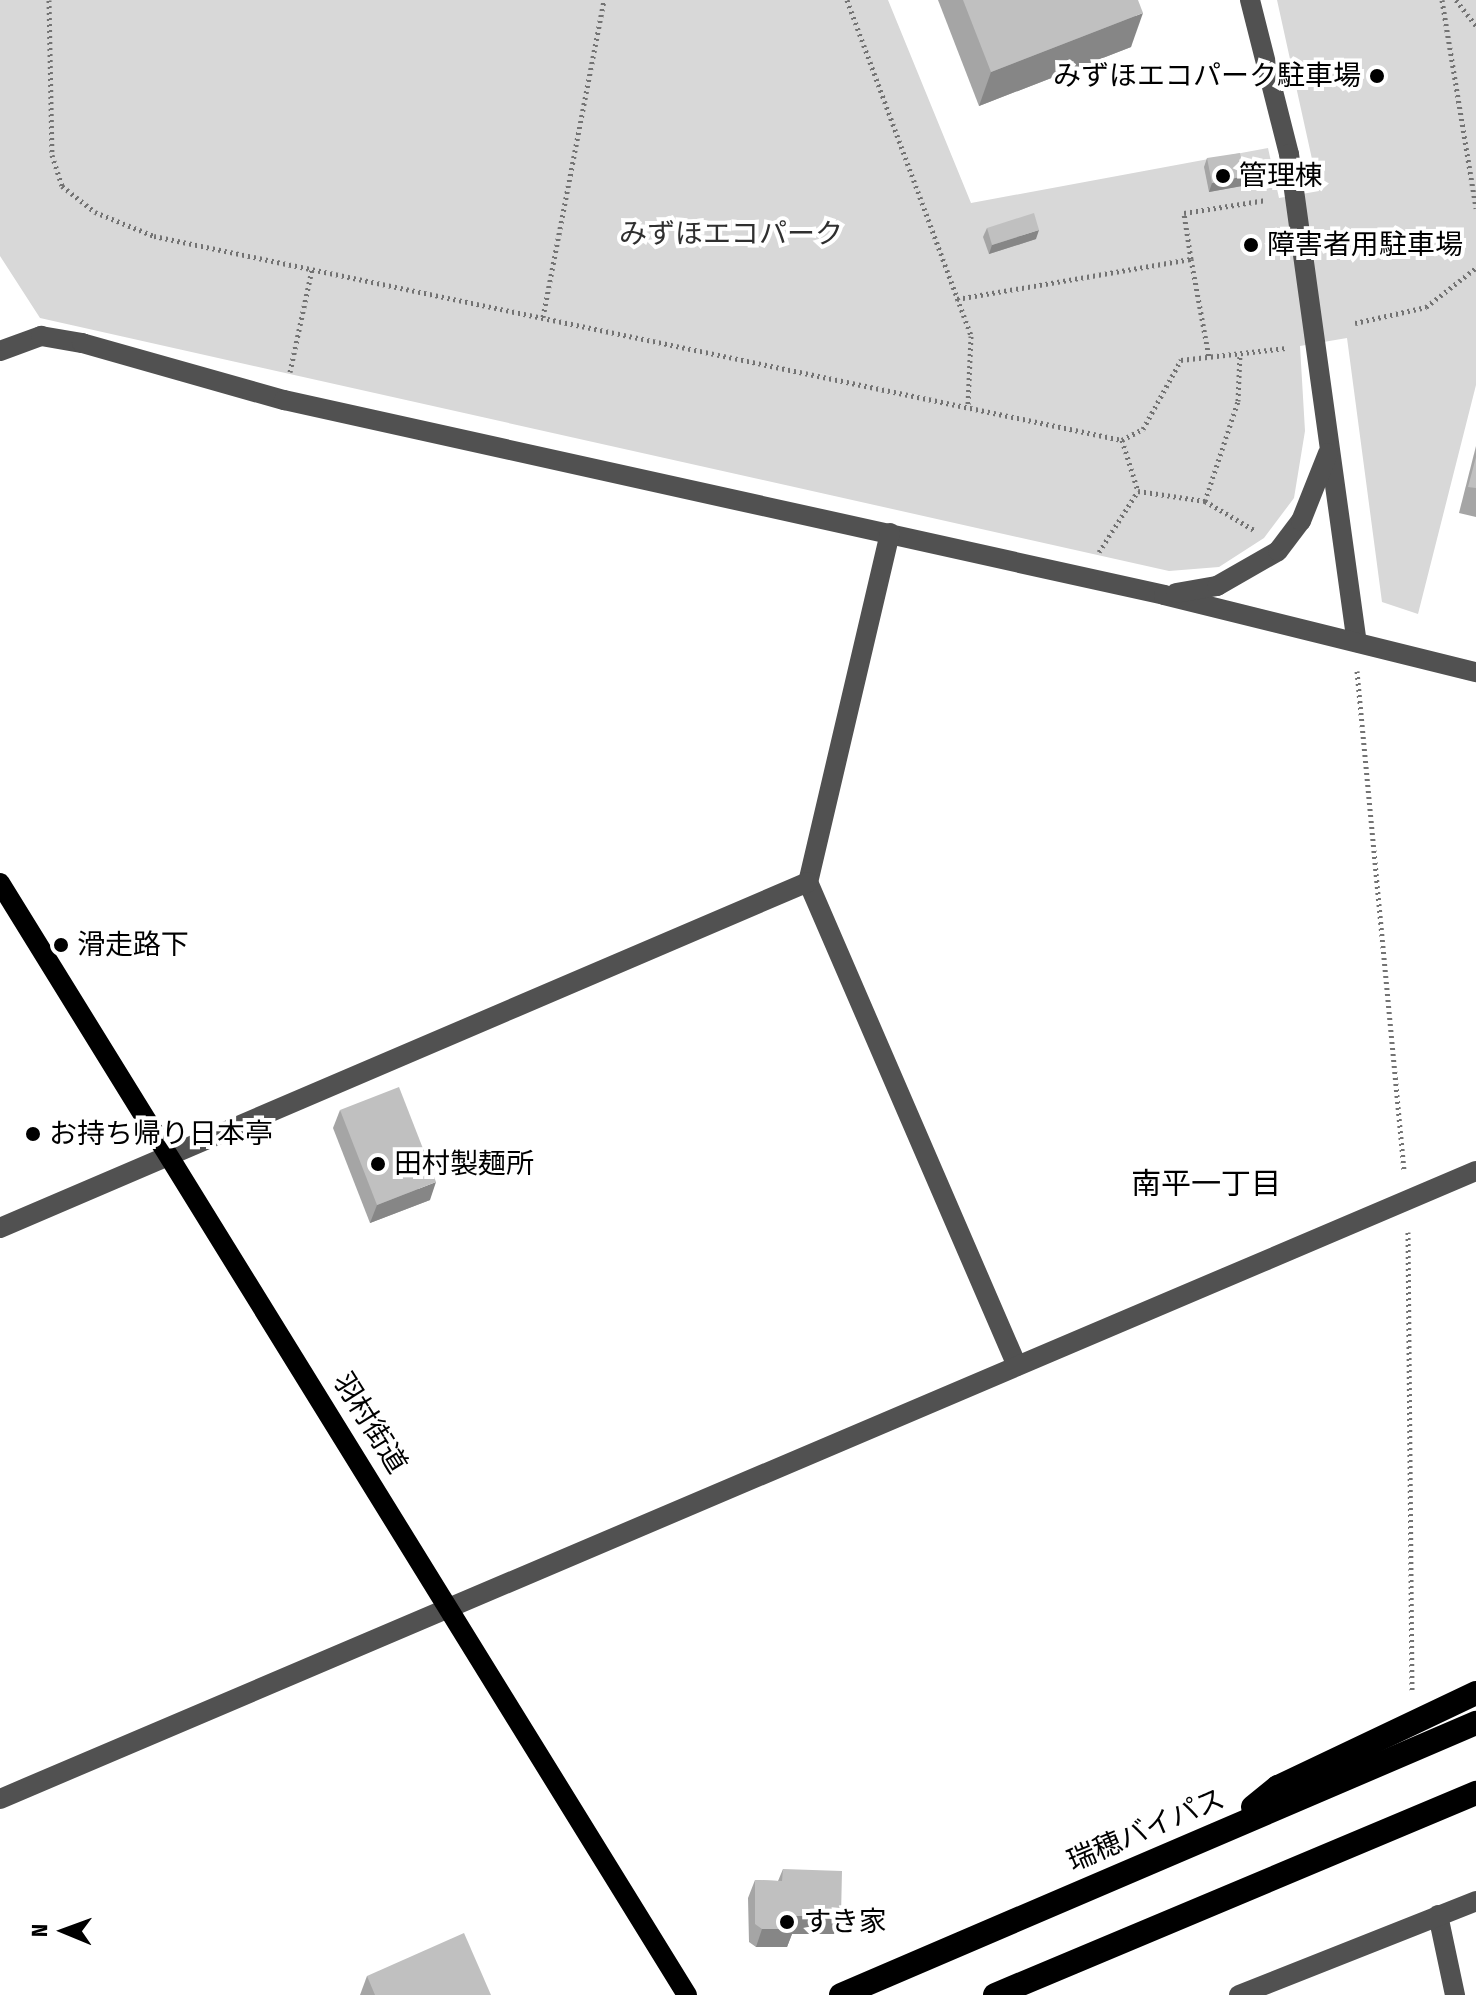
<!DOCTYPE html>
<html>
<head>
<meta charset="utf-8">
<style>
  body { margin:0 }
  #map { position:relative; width:1476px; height:1995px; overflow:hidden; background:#fff; font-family:"Fira Sans Condensed","Noto Sans JP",sans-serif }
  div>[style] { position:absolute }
  .green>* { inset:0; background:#d8d8d8 }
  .path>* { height:5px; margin-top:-2.5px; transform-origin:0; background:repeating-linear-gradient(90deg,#737373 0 2px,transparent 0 6px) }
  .minor>* { height:20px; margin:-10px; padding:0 10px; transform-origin:10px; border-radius:10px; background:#515151 }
  .major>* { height:20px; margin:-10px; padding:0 10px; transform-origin:10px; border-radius:10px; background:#000 }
  .highway>* { height:24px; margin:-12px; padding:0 12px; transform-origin:12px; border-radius:12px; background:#000 }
  .wall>* { inset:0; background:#a5a5a5 }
  .shaded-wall>* { inset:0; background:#868686 }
  .building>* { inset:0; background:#c0c0c0 }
  .dots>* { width:22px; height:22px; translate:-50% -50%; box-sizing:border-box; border:4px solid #fff; border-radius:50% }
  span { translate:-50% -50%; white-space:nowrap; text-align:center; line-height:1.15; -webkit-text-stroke:8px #fff; paint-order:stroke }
  .poi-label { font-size:28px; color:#000 }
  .right { translate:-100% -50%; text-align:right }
  .left { translate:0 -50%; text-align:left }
  .park-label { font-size:28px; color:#2f2f2f }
  .street-label { font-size:28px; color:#000 }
  .neighbourhood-label { font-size:30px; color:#000 }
  .north { position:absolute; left:24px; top:1891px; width:80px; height:80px; -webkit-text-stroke:6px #fff; paint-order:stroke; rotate:271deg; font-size:22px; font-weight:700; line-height:32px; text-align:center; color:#000 }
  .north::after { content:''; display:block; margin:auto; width:28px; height:36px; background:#000; clip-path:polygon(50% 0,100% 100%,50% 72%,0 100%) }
</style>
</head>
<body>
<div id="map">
  <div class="green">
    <div style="clip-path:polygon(0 0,888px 0,971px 203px,1268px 148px,1279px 198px,1319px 191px,1277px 0,1476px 0,1476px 385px,1418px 614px,1382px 602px,1347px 338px,1300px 346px,1305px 431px,1294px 498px,1264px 538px,1219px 567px,1169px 571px,40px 318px,0 256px)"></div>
  </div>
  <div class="path">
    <div style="left:49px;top:0;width:155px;rotate:88.9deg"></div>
    <div style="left:52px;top:155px;width:33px;rotate:72deg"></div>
    <div style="left:62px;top:186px;width:42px;rotate:38.2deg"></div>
    <div style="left:95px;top:212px;width:64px;rotate:22.1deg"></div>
    <div style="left:154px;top:236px;width:989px;rotate:11.9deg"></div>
    <div style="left:1122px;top:440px;width:24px;rotate:-28deg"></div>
    <div style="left:1143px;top:429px;width:79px;rotate:-61.2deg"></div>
    <div style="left:1181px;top:360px;width:107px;rotate:-6.5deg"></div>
    <div style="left:847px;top:0;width:358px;rotate:69.7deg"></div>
    <div style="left:971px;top:336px;width:69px;rotate:92.5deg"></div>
    <div style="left:1442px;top:0;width:211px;rotate:80.7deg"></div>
    <div style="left:1456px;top:0;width:33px;rotate:52deg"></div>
    <div style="left:1191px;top:259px;width:47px;rotate:-98.7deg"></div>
    <div style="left:1184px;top:213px;width:83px;rotate:-9deg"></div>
    <div style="left:957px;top:299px;width:237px;rotate:-9.7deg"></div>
    <div style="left:1191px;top:259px;width:100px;rotate:79.6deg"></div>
    <div style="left:543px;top:317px;width:323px;rotate:-79.1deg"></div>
    <div style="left:1355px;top:323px;width:73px;rotate:-12.7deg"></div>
    <div style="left:1426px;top:307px;width:63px;rotate:-38deg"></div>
    <div style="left:290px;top:372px;width:105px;rotate:-77.9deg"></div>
    <div style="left:1122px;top:440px;width:53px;rotate:72.6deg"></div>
    <div style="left:1205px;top:501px;width:105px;rotate:-71.7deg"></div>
    <div style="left:1238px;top:401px;width:47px;rotate:-87.6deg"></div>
    <div style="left:1099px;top:552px;width:72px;rotate:-57.4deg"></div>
    <div style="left:1138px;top:491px;width:68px;rotate:8.5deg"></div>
    <div style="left:1205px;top:501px;width:57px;rotate:30.6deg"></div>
    <div style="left:1357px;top:671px;width:501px;rotate:84.62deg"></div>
    <div style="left:1408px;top:1232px;width:458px;rotate:89.5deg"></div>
  </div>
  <div class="minor">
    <div style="left:1250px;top:0;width:159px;rotate:75.8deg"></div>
    <div style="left:1289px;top:154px;width:493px;rotate:82.1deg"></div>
    <div style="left:0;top:351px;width:44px;rotate:-20.1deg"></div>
    <div style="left:41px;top:336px;width:42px;rotate:9.7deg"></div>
    <div style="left:82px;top:343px;width:210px;rotate:15.8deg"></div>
    <div style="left:284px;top:400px;width:901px;rotate:12.49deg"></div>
    <div style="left:1164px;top:595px;width:321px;rotate:13.9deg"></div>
    <div style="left:890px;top:533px;width:359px;rotate:103.2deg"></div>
    <div style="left:808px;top:882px;width:527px;rotate:66.64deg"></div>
    <div style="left:1176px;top:593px;width:42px;rotate:-9.7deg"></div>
    <div style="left:1217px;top:586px;width:70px;rotate:-29.8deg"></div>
    <div style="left:1278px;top:551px;width:38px;rotate:-53deg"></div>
    <div style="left:1301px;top:521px;width:73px;rotate:-68.3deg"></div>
    <div style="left:0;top:1228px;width:879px;rotate:-23.18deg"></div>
    <div style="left:0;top:1799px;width:1604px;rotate:-23.05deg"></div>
    <div style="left:1438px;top:1915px;width:82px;rotate:78deg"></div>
    <div style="left:1239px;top:1995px;width:255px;rotate:-21.6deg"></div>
  </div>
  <div class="major">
    <div style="left:0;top:883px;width:1307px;rotate:58.29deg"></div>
  </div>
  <div class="highway">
    <div style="left:1253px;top:1807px;width:32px;rotate:-39deg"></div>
    <div style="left:1278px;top:1787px;width:219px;rotate:-25.4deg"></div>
    <div style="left:841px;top:1995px;width:691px;rotate:-23.19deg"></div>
    <div style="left:995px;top:1995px;width:522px;rotate:-22.78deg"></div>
  </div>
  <div class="wall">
    <div style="clip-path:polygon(938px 0,1138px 0,1131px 47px,979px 106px)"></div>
    <div style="clip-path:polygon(1207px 158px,1245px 176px,1242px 186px,1209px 192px,1204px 167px)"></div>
    <div style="clip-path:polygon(987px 228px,1036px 239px,989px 254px,983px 237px)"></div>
    <div style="clip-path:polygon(1476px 446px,1476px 517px,1459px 513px)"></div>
    <div style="clip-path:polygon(340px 1110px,430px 1200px,370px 1223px,333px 1128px)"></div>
    <div style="clip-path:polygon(783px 1869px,834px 1934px,792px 1934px,787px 1947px,756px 1947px,749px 1942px,748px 1898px,755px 1880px,778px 1881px)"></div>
    <div style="clip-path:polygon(367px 1976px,491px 1995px,360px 1995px)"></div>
  </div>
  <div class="shaded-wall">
    <div style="clip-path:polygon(1143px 13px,1131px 47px,979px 106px,991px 72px)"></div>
    <div style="clip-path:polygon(1245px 176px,1242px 186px,1209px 192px,1212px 183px)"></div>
    <div style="clip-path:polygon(1039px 230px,1036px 239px,989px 254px,992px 245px)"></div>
    <div style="clip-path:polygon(436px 1182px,430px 1200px,370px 1223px,377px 1205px)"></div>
    <div style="clip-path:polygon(794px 1916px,841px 1916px,834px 1934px,792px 1934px,787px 1947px,756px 1947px,762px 1929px)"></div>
  </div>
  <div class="building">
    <div style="clip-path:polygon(963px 0,1138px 0,1143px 13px,991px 72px)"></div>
    <div style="clip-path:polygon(1240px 153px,1245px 176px,1212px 183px,1207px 158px)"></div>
    <div style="clip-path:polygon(1034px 213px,1039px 230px,992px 245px,987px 228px)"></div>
    <div style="clip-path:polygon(1476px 457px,1476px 488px,1468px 487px)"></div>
    <div style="clip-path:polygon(399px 1087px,436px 1182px,377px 1205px,340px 1110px)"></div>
    <div style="clip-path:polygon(783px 1869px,842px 1871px,841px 1916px,794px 1916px,794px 1929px,762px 1929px,755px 1924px,755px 1880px,782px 1881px)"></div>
    <div style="clip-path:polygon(464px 1933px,491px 1995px,375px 1995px,367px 1976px)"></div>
  </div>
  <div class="dots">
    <div style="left:1377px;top:76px;background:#000"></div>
    <div style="left:1223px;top:176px;background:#000"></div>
    <div style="left:1251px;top:245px;background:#000"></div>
    <div style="left:61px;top:945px;background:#000"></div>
    <div style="left:33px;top:1134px;background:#000"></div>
    <div style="left:378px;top:1164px;background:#000"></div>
    <div style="left:787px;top:1922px;background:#000"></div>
  </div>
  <div class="poi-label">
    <span class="right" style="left:1361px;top:76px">みずほエコパーク駐車場</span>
    <span class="left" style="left:1239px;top:176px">管理棟</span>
    <span class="left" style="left:1267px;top:245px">障害者用駐車場</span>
    <span class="left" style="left:77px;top:945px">滑走路下</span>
    <span class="left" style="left:49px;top:1134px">お持ち帰り日本亭</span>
    <span class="left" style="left:394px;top:1164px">田村製麺所</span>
    <span class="left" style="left:803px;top:1922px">すき家</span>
  </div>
  <div class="park-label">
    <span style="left:731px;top:234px">みずほエコパーク</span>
  </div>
  <div class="street-label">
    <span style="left:370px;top:1423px;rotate:58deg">羽村街道</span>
    <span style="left:1146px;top:1830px;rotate:-23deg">瑞穂バイパス</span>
  </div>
  <div class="neighbourhood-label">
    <span style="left:1206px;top:1184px">南平一丁目</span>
  </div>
  <div class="north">N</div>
</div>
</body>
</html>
